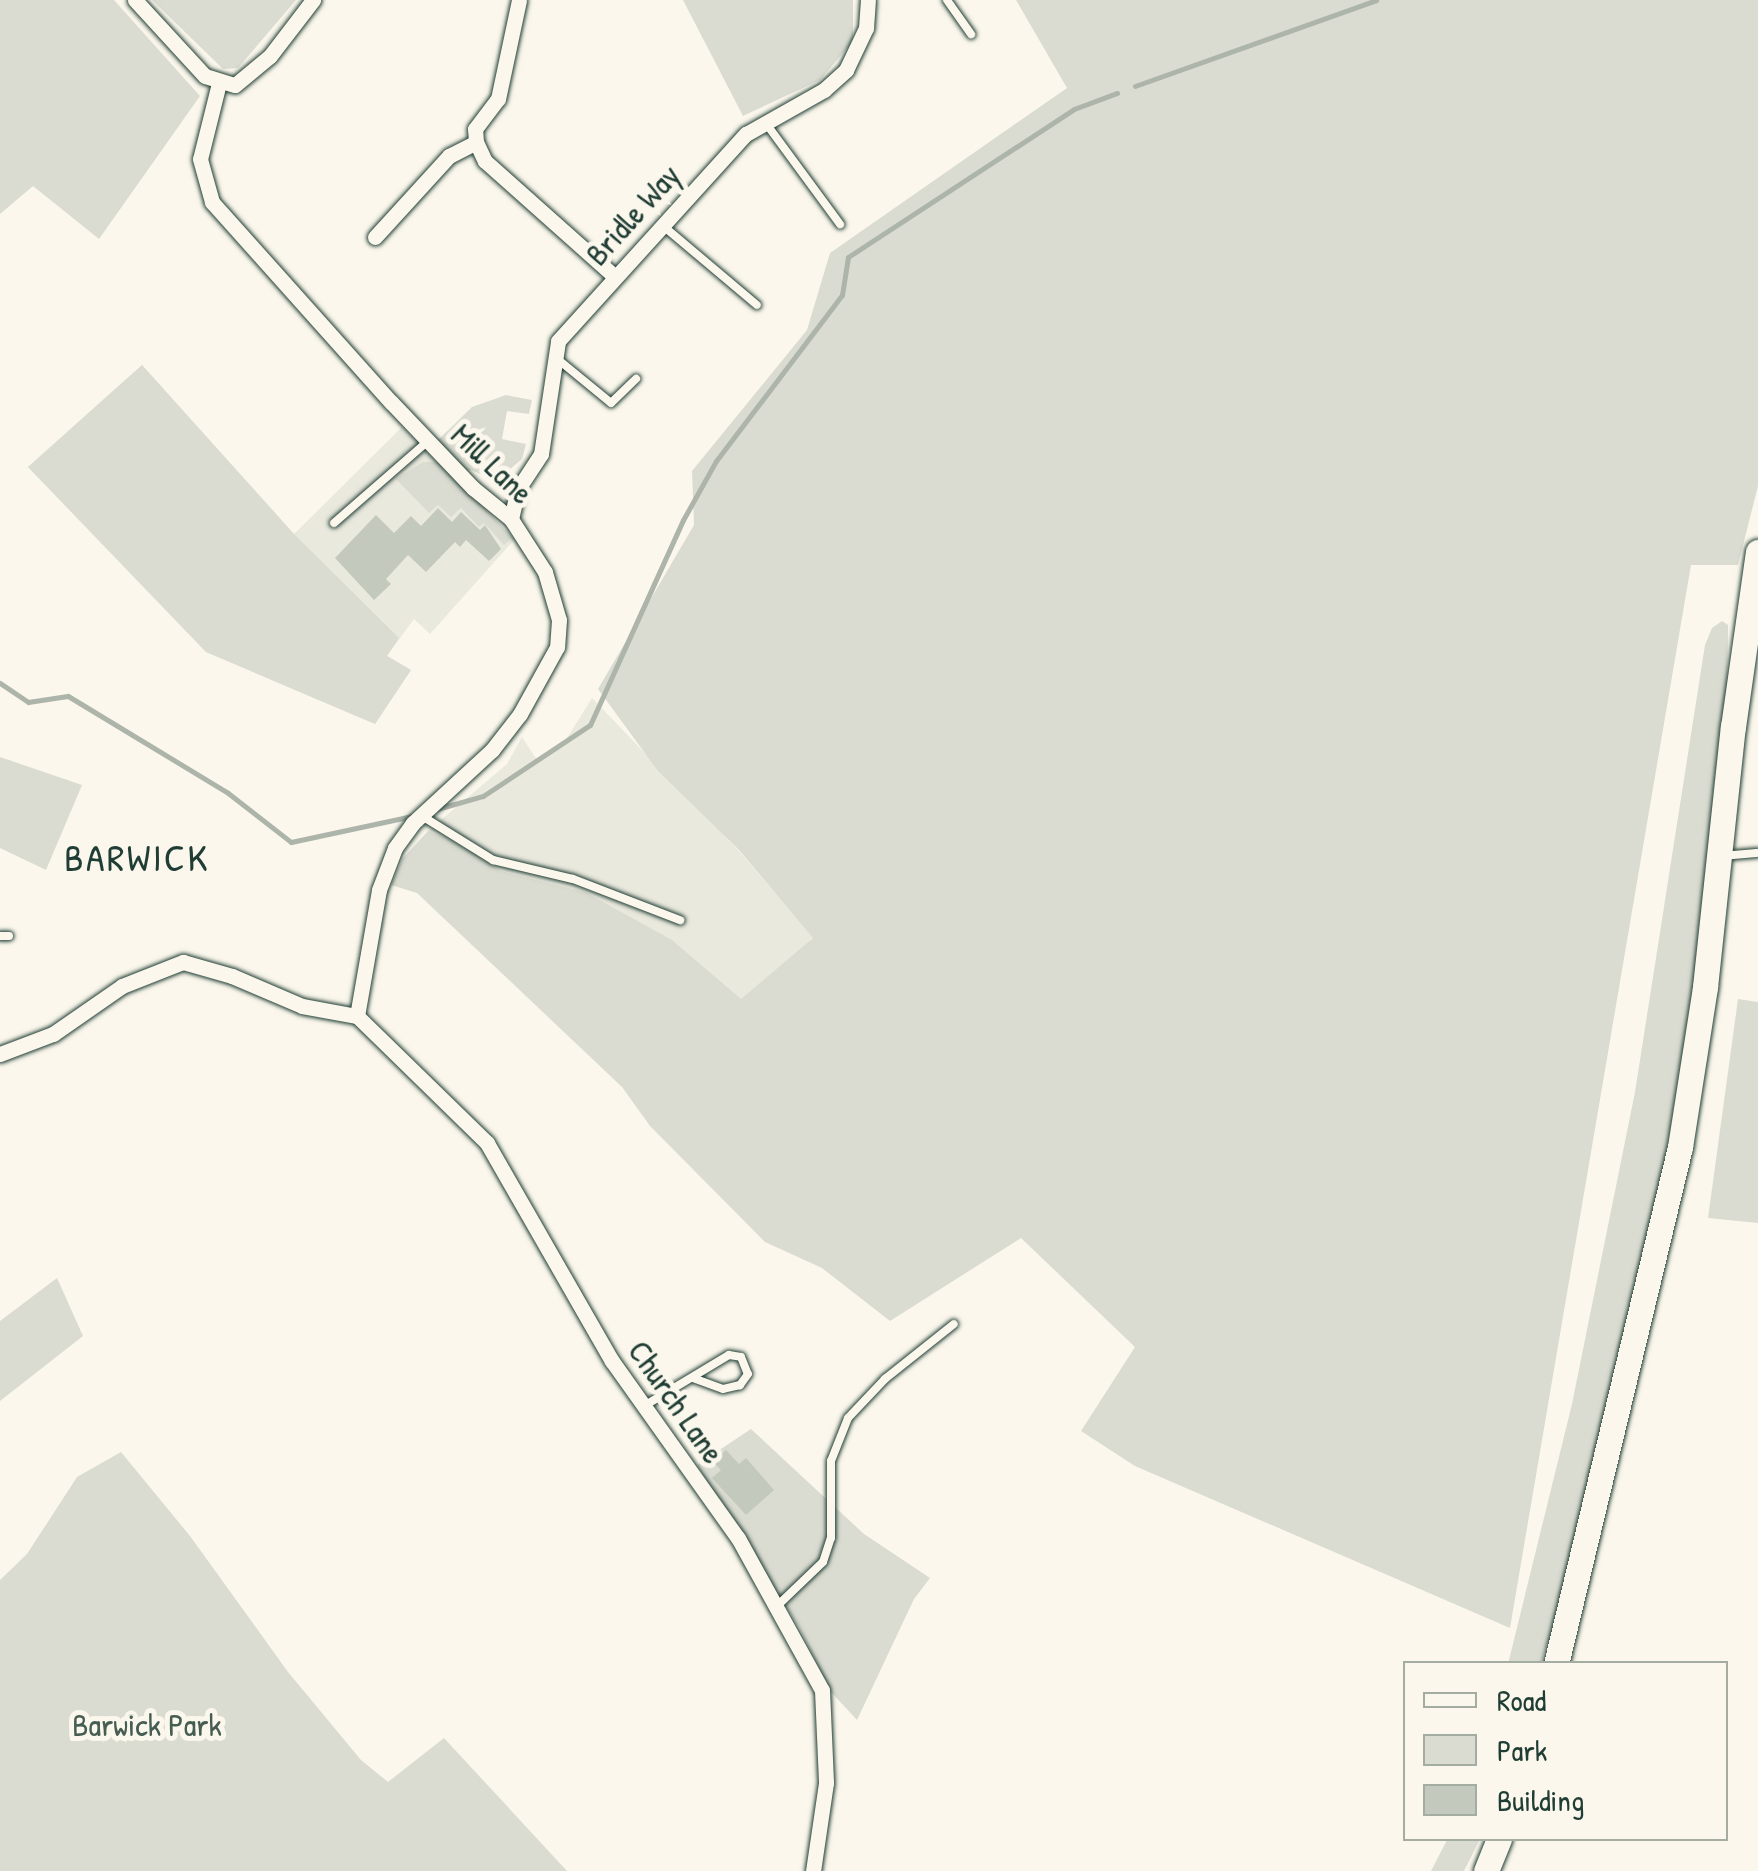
<!DOCTYPE html>
<html>
<head>
<meta charset="utf-8">
<style>
  body { margin:0 }
  #map { position:relative; width:1758px; height:1871px; overflow:hidden; background:#fbf7ec; font-family:"Patrick Hand",sans-serif }
  div>[style] { position:absolute }
  .built>* { inset:0; background:#eae9de }
  .green>* { inset:0; background:#dbdcd1 }
  .stream>* { height:5px; margin:-2.5px; padding:0 2.5px; transform-origin:2.5px; border-radius:2.5px; background:#adb4aa }
  .building>* { inset:0; background:#c4c9be }
  .roads { filter:drop-shadow(0 0 2px #1f3d34) drop-shadow(0 0 2px #1f3d34) }
  .service>* { height:8px; margin:-4px; padding:0 4px; transform-origin:4px; border-radius:4px; background:#fbf7ec }
  .minor>* { height:15px; margin:-7.5px; padding:0 7.5px; transform-origin:7.5px; border-radius:7.5px; background:#fbf7ec }
  .trunk>* { height:25px; margin:-12.5px; padding:0 12.5px; transform-origin:12.5px; border-radius:12.5px; background:#fbf7ec }
  span { translate:-50% -50%; white-space:nowrap; text-align:center; line-height:1.15; -webkit-text-stroke:10px #fbf7ec; paint-order:stroke }
  .street-label { font-size:32px; color:#1f3d34 }
  .park-label { font-size:32px; color:#455d53 }
  .quarter-label { font-size:38px; color:#1f3d34; letter-spacing:2.5px }
  .legend { position:absolute; left:1403px; top:1661px; width:325px; height:180px; box-sizing:border-box; background:#fbf7ec; border:2px solid #a3ada2; margin:0; padding:12px 18px; list-style:none; font-size:30px; color:#1f3d34 }
  .legend li { display:flex; align-items:center; gap:20px; height:50px }
  .legend b { width:50px; border:2px solid #a3ada2 }
</style>
</head>
<body>
<div id="map">
  <div class="built">
    <div style="clip-path:polygon(142px 365px,294px 534px,402px 427px,515px 539px,430px 634px,414px 619px,387px 656px,411px 670px,375px 724px,206px 652px,28px 467px)"></div>
    <div style="clip-path:polygon(592px 698px,738px 850px,813px 937px,747px 1005px,585px 892px,501px 871px,452px 840px,428px 831px,507px 764px,522px 737px,537px 760px,562px 746px)"></div>
  </div>
  <div class="green">
    <div style="clip-path:polygon(0 0,114px 0,200px 96px,99px 239px,33px 186px,0 214px)"></div>
    <div style="clip-path:polygon(152px 0,296px 0,238px 68px,223px 69px)"></div>
    <div style="clip-path:polygon(683px 0,853px 0,853px 41px,820px 80px,743px 116px)"></div>
    <div style="clip-path:polygon(1016px 0,1758px 0,1758px 486px,1738px 565px,1691px 565px,1510px 1628px,1135px 1466px,1081px 1431px,1135px 1347px,1021px 1238px,890px 1321px,822px 1268px,765px 1242px,650px 1126px,622px 1087px,417px 893px,391px 885px,403px 858px,428px 831px,452px 840px,501px 871px,585px 892px,672px 940px,741px 999px,813px 938px,739px 850px,658px 771px,598px 689px,694px 525px,692px 471px,807px 330px,830px 253px,1067px 88px)"></div>
    <div style="clip-path:polygon(142px 365px,294px 534px,399px 638px,387px 656px,411px 670px,375px 724px,206px 652px,28px 467px)"></div>
    <div style="clip-path:polygon(506px 395px,532px 400px,529px 414px,507px 411px,502px 439px,526px 444px,522px 459px,496px 481px,471px 470px,466px 473px,437px 441px,472px 407px)"></div>
    <div style="clip-path:polygon(423px 462px,436px 462px,448px 469px,512px 538px,504px 545px,484px 523px,479px 527px,461px 508px,451px 517px,438px 505px,429px 513px,396px 479px)"></div>
    <div style="clip-path:polygon(1722px 621px,1728px 625px,1727px 702px,1702px 949px,1658px 1199px,1556px 1635px,1547px 1643px,1541px 1663px,1508px 1664px,1572px 1404px,1635px 1092px,1705px 645px,1712px 628px)"></div>
    <div style="clip-path:polygon(0 757px,82px 785px,46px 870px,0 848px)"></div>
    <div style="clip-path:polygon(1738px 999px,1758px 1002px,1758px 1223px,1708px 1218px)"></div>
    <div style="clip-path:polygon(57px 1278px,83px 1336px,0 1401px,0 1321px)"></div>
    <div style="clip-path:polygon(751px 1429px,864px 1534px,930px 1578px,914px 1599px,857px 1720px,831px 1692px,799px 1627px,697px 1465px)"></div>
    <div style="clip-path:polygon(121px 1452px,190px 1536px,288px 1672px,361px 1760px,388px 1782px,444px 1738px,567px 1871px,0 1871px,0 1580px,27px 1554px,77px 1477px)"></div>
    <div style="clip-path:polygon(1448px 1838px,1480px 1839px,1464px 1871px,1431px 1871px)"></div>
  </div>
  <div class="stream">
    <div style="left:1135px;top:86px;width:256px;rotate:-19.6deg"></div>
    <div style="left:0;top:683px;width:34px;rotate:34deg"></div>
    <div style="left:28px;top:702px;width:40px;rotate:-8.5deg"></div>
    <div style="left:68px;top:696px;width:187px;rotate:31.2deg"></div>
    <div style="left:228px;top:793px;width:80px;rotate:37.9deg"></div>
    <div style="left:291px;top:842px;width:124px;rotate:-12.1deg"></div>
    <div style="left:437px;top:809px;width:48px;rotate:-15.8deg"></div>
    <div style="left:483px;top:796px;width:128px;rotate:-33.6deg"></div>
    <div style="left:590px;top:725px;width:225px;rotate:-65.6deg"></div>
    <div style="left:683px;top:520px;width:68px;rotate:-60.8deg"></div>
    <div style="left:716px;top:461px;width:208px;rotate:-52.8deg"></div>
    <div style="left:842px;top:295px;width:38px;rotate:-81deg"></div>
    <div style="left:848px;top:257px;width:270px;rotate:-33.2deg"></div>
    <div style="left:1074px;top:109px;width:46px;rotate:-20.4deg"></div>
  </div>
  <div class="building">
    <div style="clip-path:polygon(438px 508px,452px 522px,461px 512px,480px 530px,485px 525px,501px 549px,489px 561px,466px 540px,460px 547px,455px 542px,426px 572px,408px 555px,386px 579px,391px 584px,374px 600px,335px 558px,376px 515px,394px 533px,411px 516px,421px 526px)"></div>
    <div style="clip-path:polygon(726px 1450px,739px 1464px,746px 1458px,774px 1490px,746px 1515px,712px 1478px,721px 1470px,713px 1462px)"></div>
  </div>
  <div class="roads">
    <div class="service">
      <div style="left:947px;top:0;width:42px;rotate:54.8deg"></div>
      <div style="left:765px;top:122px;width:127px;rotate:53.7deg"></div>
      <div style="left:662px;top:225px;width:124px;rotate:40.1deg"></div>
      <div style="left:555px;top:357px;width:72px;rotate:39.4deg"></div>
      <div style="left:611px;top:403px;width:35px;rotate:-44deg"></div>
      <div style="left:334px;top:523px;width:125px;rotate:-41.1deg"></div>
      <div style="left:422px;top:816px;width:84px;rotate:31.8deg"></div>
      <div style="left:493px;top:860px;width:82px;rotate:13.4deg"></div>
      <div style="left:573px;top:879px;width:115px;rotate:21deg"></div>
      <div style="left:1723px;top:856px;width:35px;rotate:-5deg"></div>
      <div style="left:0;top:936px;width:9px"></div>
      <div style="left:644px;top:1406px;width:99px;rotate:-31deg"></div>
      <div style="left:729px;top:1355px;width:12px;rotate:9deg"></div>
      <div style="left:741px;top:1357px;width:18px;rotate:68deg"></div>
      <div style="left:748px;top:1374px;width:14px;rotate:126deg"></div>
      <div style="left:740px;top:1385px;width:17px;rotate:167deg"></div>
      <div style="left:723px;top:1389px;width:32px;rotate:-160deg"></div>
      <div style="left:776px;top:1607px;width:65px;rotate:-43.8deg"></div>
      <div style="left:823px;top:1562px;width:25px;rotate:-72deg"></div>
      <div style="left:831px;top:1538px;width:77px;rotate:-90deg"></div>
      <div style="left:831px;top:1461px;width:46px;rotate:-68.4deg"></div>
      <div style="left:848px;top:1418px;width:54px;rotate:-46.5deg"></div>
      <div style="left:885px;top:1379px;width:88px;rotate:-38.6deg"></div>
    </div>
    <div class="minor">
      <div style="left:135px;top:0;width:103px;rotate:47.4deg"></div>
      <div style="left:205px;top:76px;width:31px;rotate:17deg"></div>
      <div style="left:235px;top:85px;width:45px;rotate:-39.6deg"></div>
      <div style="left:270px;top:56px;width:71px;rotate:-52.5deg"></div>
      <div style="left:219px;top:83px;width:78px;rotate:104deg"></div>
      <div style="left:200px;top:159px;width:45px;rotate:74.4deg"></div>
      <div style="left:212px;top:202px;width:268px;rotate:48.2deg"></div>
      <div style="left:391px;top:402px;width:119px;rotate:46.4deg"></div>
      <div style="left:473px;top:488px;width:49px;rotate:39.2deg"></div>
      <div style="left:511px;top:519px;width:63px;rotate:57.3deg"></div>
      <div style="left:545px;top:572px;width:50px;rotate:73.7deg"></div>
      <div style="left:559px;top:620px;width:27px;rotate:94deg"></div>
      <div style="left:557px;top:647px;width:77px;rotate:118.9deg"></div>
      <div style="left:520px;top:714px;width:46px;rotate:127.9deg"></div>
      <div style="left:492px;top:750px;width:108px;rotate:137.3deg"></div>
      <div style="left:413px;top:823px;width:31px;rotate:126deg"></div>
      <div style="left:395px;top:848px;width:45px;rotate:110.9deg"></div>
      <div style="left:379px;top:890px;width:128px;rotate:99.9deg"></div>
      <div style="left:476px;top:142px;width:21px;rotate:65deg"></div>
      <div style="left:485px;top:161px;width:174px;rotate:41.7deg"></div>
      <div style="left:375px;top:237px;width:110px;rotate:-47.6deg"></div>
      <div style="left:449px;top:156px;width:30px;rotate:-27deg"></div>
      <div style="left:476px;top:142px;width:13px;rotate:-94deg"></div>
      <div style="left:475px;top:129px;width:38px;rotate:-53deg"></div>
      <div style="left:498px;top:99px;width:101px;rotate:-78deg"></div>
      <div style="left:511px;top:519px;width:31px;rotate:-77deg"></div>
      <div style="left:518px;top:489px;width:42px;rotate:-56.7deg"></div>
      <div style="left:541px;top:454px;width:114px;rotate:-81.4deg"></div>
      <div style="left:558px;top:341px;width:280px;rotate:-47.8deg"></div>
      <div style="left:746px;top:134px;width:90px;rotate:-29.4deg"></div>
      <div style="left:824px;top:90px;width:30px;rotate:-42deg"></div>
      <div style="left:846px;top:70px;width:47px;rotate:-64.5deg"></div>
      <div style="left:866px;top:28px;width:28px;rotate:-86deg"></div>
      <div style="left:357px;top:1016px;width:182px;rotate:44.3deg"></div>
      <div style="left:487px;top:1143px;width:251px;rotate:60.2deg"></div>
      <div style="left:612px;top:1361px;width:217px;rotate:54.6deg"></div>
      <div style="left:738px;top:1538px;width:174px;rotate:61.1deg"></div>
      <div style="left:822px;top:1690px;width:93px;rotate:87.5deg"></div>
      <div style="left:826px;top:1783px;width:89px;rotate:98.4deg"></div>
      <div style="left:0;top:1054px;width:57px;rotate:-20.7deg"></div>
      <div style="left:53px;top:1034px;width:84px;rotate:-34.8deg"></div>
      <div style="left:122px;top:986px;width:66px;rotate:-21.5deg"></div>
      <div style="left:183px;top:962px;width:51px;rotate:15.9deg"></div>
      <div style="left:232px;top:976px;width:76px;rotate:23.2deg"></div>
      <div style="left:302px;top:1006px;width:56px;rotate:10.3deg"></div>
    </div>
    <div class="trunk">
      <div style="left:1556px;top:1664px;width:532px;rotate:-76.51deg"></div>
      <div style="left:1680px;top:1147px;width:162px;rotate:-81.1deg"></div>
      <div style="left:1705px;top:987px;width:262px;rotate:-83.9deg"></div>
      <div style="left:1733px;top:727px;width:177px;rotate:-81.9deg"></div>
      <div style="left:1486px;top:1871px;width:35px;rotate:-68deg"></div>
    </div>
  </div>
  <div class="street-label">
    <span style="left:633px;top:215px;rotate:-48deg">Bridle Way</span>
    <span style="left:492px;top:464px;rotate:44deg">Mill Lane</span>
    <span style="left:676px;top:1402px;rotate:55deg">Church Lane</span>
  </div>
  <div class="park-label">
    <span style="left:147px;top:1725px">Barwick Park</span>
  </div>
  <div class="quarter-label">
    <span style="left:137px;top:858px">BARWICK</span>
  </div>
  <ul class="legend">
  <li><b style="height:12px;background:#fbf7ec"></b>Road</li>
  <li><b style="height:28px;background:#dbdcd1"></b>Park</li>
  <li><b style="height:28px;background:#c4c9be"></b>Building</li>
  </ul>
</div>
</body>
</html>
